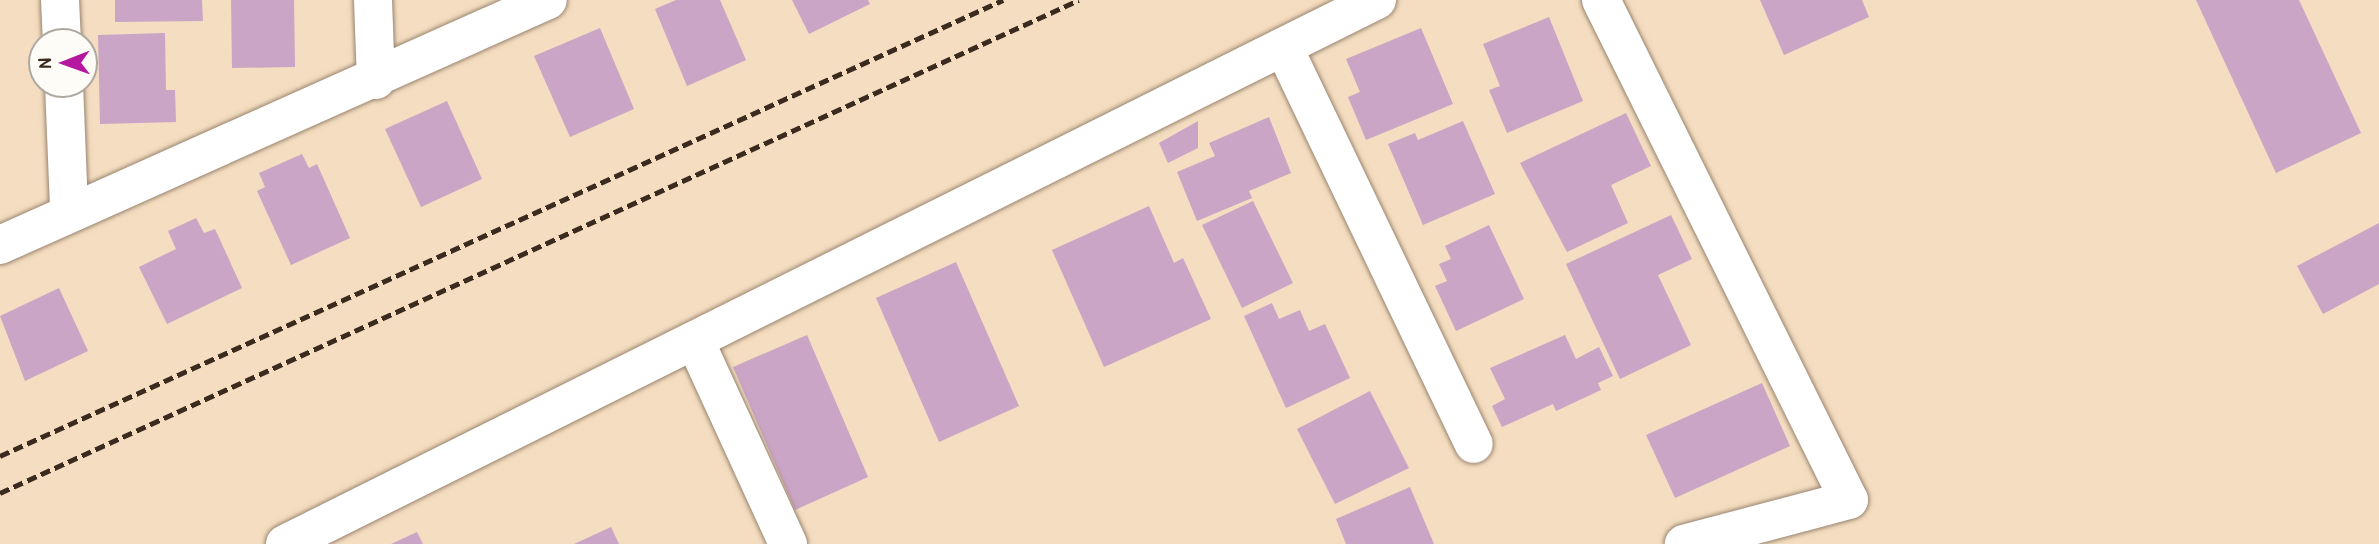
<!DOCTYPE html>
<html>
<head>
<meta charset="utf-8">
<style>
  body { margin:0 }
  #map { position:relative; width:2379px; height:544px; overflow:hidden; background:#f4ddc0; font-family:"Patrick Hand",sans-serif }
  div>[style] { position:absolute }
  .building>* { inset:0; background:#caa5c5 }
  .roads { filter:drop-shadow(0 0 2px #98846f) drop-shadow(0 0 2px #98846f) }
  .minor>* { height:38px; margin:-19px; padding:0 19px; transform-origin:19px; border-radius:19px; background:#fff }
  .rail>* { height:5px; margin-top:-2.5px; transform-origin:0; background:repeating-linear-gradient(90deg,#3b2a1e 0 10px,transparent 0 15px) }
  span { translate:-50% -50%; white-space:nowrap; text-align:center; line-height:1.15; -webkit-text-stroke:6px #fdfcf7; paint-order:stroke }
  .north { position:absolute; left:28px; top:28px; width:70px; height:70px; box-sizing:border-box; background:#fdfcf7; border:2px solid #afa8a0; border-radius:50%; rotate:269deg; font-size:19px; font-weight:700; line-height:28px; text-align:center; color:#3b2a1e }
  .north::after { content:''; display:block; margin:auto; width:24px; height:32px; background:#b5179e; clip-path:polygon(50% 0,100% 100%,50% 72%,0 100%) }
</style>
</head>
<body>
<div id="map">
  <div class="building">
    <div style="clip-path:polygon(115px 0,202px 0,203px 21px,115px 22px)"></div>
    <div style="clip-path:polygon(231px 0,294px 0,295px 67px,232px 68px)"></div>
    <div style="clip-path:polygon(676px 0,720px 0,746px 60px,687px 86px,655px 9px)"></div>
    <div style="clip-path:polygon(792px 0,868px 0,870px 4px,809px 34px)"></div>
    <div style="clip-path:polygon(1760px 0,1862px 0,1869px 17px,1784px 55px)"></div>
    <div style="clip-path:polygon(2196px 0,2299px 0,2361px 133px,2276px 173px)"></div>
    <div style="clip-path:polygon(1549px 17px,1583px 101px,1507px 133px,1489px 90px,1500px 86px,1483px 44px)"></div>
    <div style="clip-path:polygon(600px 28px,634px 109px,570px 137px,534px 56px)"></div>
    <div style="clip-path:polygon(1421px 28px,1453px 104px,1366px 140px,1348px 97px,1360px 92px,1346px 59px)"></div>
    <div style="clip-path:polygon(165px 33px,166px 90px,175px 90px,176px 122px,100px 124px,98px 35px)"></div>
    <div style="clip-path:polygon(447px 101px,482px 179px,421px 207px,385px 129px)"></div>
    <div style="clip-path:polygon(1626px 113px,1651px 166px,1611px 185px,1628px 223px,1567px 252px,1520px 163px)"></div>
    <div style="clip-path:polygon(1269px 117px,1291px 173px,1249px 191px,1252px 198px,1197px 221px,1177px 172px,1215px 156px,1209px 143px)"></div>
    <div style="clip-path:polygon(1198px 121px,1198px 148px,1168px 163px,1159px 143px)"></div>
    <div style="clip-path:polygon(1463px 121px,1495px 194px,1423px 225px,1388px 144px,1415px 133px,1418px 140px)"></div>
    <div style="clip-path:polygon(302px 154px,309px 168px,317px 164px,350px 238px,291px 265px,257px 191px,265px 187px,259px 173px)"></div>
    <div style="clip-path:polygon(1253px 201px,1293px 283px,1242px 308px,1202px 225px)"></div>
    <div style="clip-path:polygon(1149px 206px,1174px 263px,1183px 258px,1211px 319px,1104px 367px,1052px 250px)"></div>
    <div style="clip-path:polygon(1671px 215px,1692px 259px,1658px 275px,1691px 345px,1620px 379px,1566px 264px)"></div>
    <div style="clip-path:polygon(196px 218px,204px 233px,215px 229px,242px 288px,167px 324px,139px 267px,176px 249px,168px 231px)"></div>
    <div style="clip-path:polygon(2379px 223px,2379px 284px,2323px 314px,2297px 266px)"></div>
    <div style="clip-path:polygon(1489px 225px,1524px 299px,1456px 331px,1435px 286px,1447px 281px,1439px 264px,1451px 259px,1445px 246px)"></div>
    <div style="clip-path:polygon(956px 262px,1019px 406px,939px 442px,876px 298px)"></div>
    <div style="clip-path:polygon(59px 288px,88px 351px,25px 381px,0 316px)"></div>
    <div style="clip-path:polygon(1272px 303px,1279px 319px,1300px 310px,1309px 331px,1325px 324px,1350px 378px,1286px 408px,1244px 316px)"></div>
    <div style="clip-path:polygon(807px 335px,868px 477px,795px 510px,733px 367px)"></div>
    <div style="clip-path:polygon(1565px 335px,1576px 359px,1599px 347px,1613px 376px,1598px 383px,1601px 390px,1556px 411px,1553px 404px,1502px 427px,1492px 406px,1505px 399px,1490px 368px)"></div>
    <div style="clip-path:polygon(1762px 383px,1790px 446px,1675px 498px,1646px 435px)"></div>
    <div style="clip-path:polygon(1370px 391px,1409px 468px,1335px 504px,1297px 429px)"></div>
    <div style="clip-path:polygon(1410px 487px,1434px 544px,1346px 544px,1336px 519px)"></div>
    <div style="clip-path:polygon(611px 527px,619px 544px,574px 544px)"></div>
    <div style="clip-path:polygon(417px 532px,423px 544px,391px 544px)"></div>
  </div>
  <div class="roads">
    <div class="minor">
      <div style="left:60px;top:0;width:42px;rotate:87.3deg"></div>
      <div style="left:373px;top:0;width:80px;rotate:87.9deg"></div>
      <div style="left:1601px;top:0;width:558px;rotate:63.62deg"></div>
      <div style="left:1849px;top:500px;width:171px;rotate:165.1deg"></div>
      <div style="left:1284px;top:48px;width:439px;rotate:64.4deg"></div>
      <div style="left:64px;top:84px;width:127px;rotate:87.7deg"></div>
      <div style="left:0;top:245px;width:600px;rotate:-24.09deg"></div>
      <div style="left:696px;top:343px;width:221px;rotate:65.4deg"></div>
      <div style="left:285px;top:544px;width:1220px;rotate:-26.48deg"></div>
    </div>
  </div>
  <div class="rail">
    <div style="left:0;top:456px;width:1102px;rotate:-24.45deg"></div>
    <div style="left:0;top:493px;width:1186px;rotate:-24.56deg"></div>
  </div>
  <div class="north">N</div>
</div>
</body>
</html>
